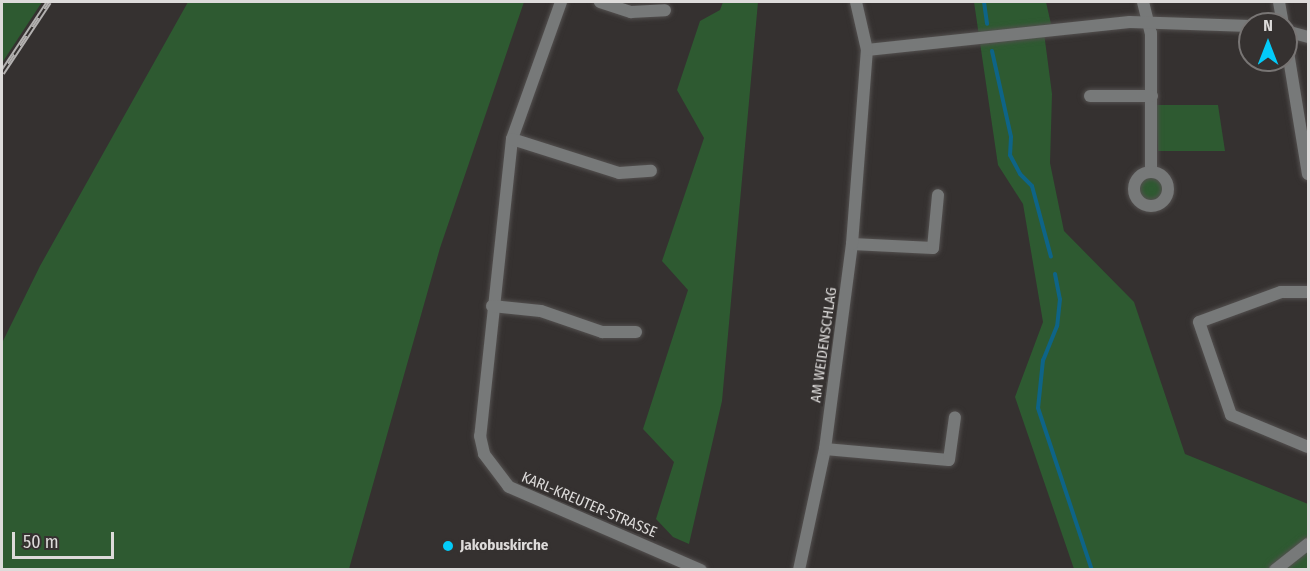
<!DOCTYPE html>
<html>
<head>
<meta charset="utf-8">
<style>
  body { margin:0 }
  #map { position:relative; width:1310px; height:571px; overflow:hidden; background:#353130; font-family:"Fira Sans Condensed",sans-serif }
  div>[style] { position:absolute }
  .green>* { inset:0; background:#2e5a31 }
  .round { border-radius:50% }
  .stream>* { height:4px; margin:-2px; padding:0 2px; transform-origin:2px; border-radius:2px; background:#0e6487 }
  .roads { filter:drop-shadow(0 0 2px #53504f) drop-shadow(0 0 2px #53504f) }
  .minor>* { height:12px; margin:-6px; padding:0 6px; transform-origin:6px; border-radius:6px; background:#777979 }
  .minor>.ring { margin:-6px; padding:0; box-sizing:content-box; background:none; border:12px solid #777979; border-radius:50% }
  .rail>* { height:6px; margin-top:-3px; transform-origin:0; background:repeating-linear-gradient(90deg,#353130 0 11px,#b3b1b0 0 22px); box-sizing:border-box; border-block:2px solid #b3b1b0 }
  .dots>* { width:16px; height:16px; translate:-50% -50%; box-sizing:border-box; border:3px solid #353130; border-radius:50% }
  span { translate:-50% -50%; white-space:nowrap; text-align:center; line-height:1.15; -webkit-text-stroke:6px #353130; paint-order:stroke }
  .street-label { font-size:15px; color:#dddbda }
  .poi-label { font-size:15px; color:#dddbda; font-weight:700 }
  .left { translate:0 -50%; text-align:left }
  .frame { position:absolute; inset:0; border:3px solid #dddbda; pointer-events:none }
  .north { position:absolute; left:1238px; top:12px; width:60px; height:60px; box-sizing:border-box; background:#353130; border:2px solid #787574; border-radius:50%; rotate:0deg; font-size:16px; font-weight:700; line-height:24px; text-align:center; color:#dddbda }
  .north::after { content:''; display:block; margin:auto; width:21px; height:27px; background:#03cbf9; clip-path:polygon(50% 0,100% 100%,50% 72%,0 100%) }
  .scale { position:absolute; left:12px; top:532px; width:102px; height:27px; box-sizing:border-box; border:3px solid #dddbda; border-top:0; padding-left:8px; font-size:18px; line-height:21px; white-space:nowrap; color:#dddbda; -webkit-text-stroke:4px #353130; paint-order:stroke }
</style>
</head>
<body>
<div id="map">
  <div class="green">
    <div style="clip-path:polygon(2px 2px,42px 2px,2px 63px)"></div>
    <div style="clip-path:polygon(188px 2px,524px 2px,440px 248px,349px 569px,2px 569px,2px 343px,40px 266px)"></div>
    <div style="clip-path:polygon(723px 2px,758px 2px,722px 401px,689px 544px,673px 537px,656px 519px,674px 462px,643px 429px,688px 290px,662px 261px,704px 138px,677px 90px,700px 21px,720px 10px)"></div>
    <div style="clip-path:polygon(974px 2px,1046px 2px,1051px 24px,1043px 25px,1052px 94px,1050px 163px,1064px 231px,1134px 302px,1185px 454px,1308px 504px,1308px 569px,1074px 569px,1015px 397px,1043px 322px,1023px 204px,998px 165px)"></div>
    <div style="clip-path:polygon(1156px 105px,1218px 105px,1225px 151px,1158px 151px)"></div>
    <div class="round" style="left:1134px;top:172px;width:34px;height:34px"></div>
  </div>
  <div class="stream">
    <div style="left:984px;top:2px;width:22px;rotate:82deg"></div>
    <div style="left:992px;top:51px;width:88px;rotate:77.5deg"></div>
    <div style="left:1011px;top:137px;width:18px;rotate:93deg"></div>
    <div style="left:1010px;top:155px;width:21px;rotate:62deg"></div>
    <div style="left:1020px;top:174px;width:17px;rotate:45deg"></div>
    <div style="left:1032px;top:186px;width:73px;rotate:75deg"></div>
    <div style="left:1055px;top:274px;width:25px;rotate:79deg"></div>
    <div style="left:1060px;top:299px;width:27px;rotate:96deg"></div>
    <div style="left:1057px;top:326px;width:37px;rotate:112deg"></div>
    <div style="left:1043px;top:360px;width:48px;rotate:95.9deg"></div>
    <div style="left:1038px;top:408px;width:171px;rotate:71.6deg"></div>
  </div>
  <div class="roads">
    <div class="minor">
      <div style="left:561px;top:2px;width:145px;rotate:109.7deg"></div>
      <div style="left:512px;top:139px;width:299px;rotate:96.1deg"></div>
      <div style="left:480px;top:436px;width:18px;rotate:77deg"></div>
      <div style="left:484px;top:454px;width:41px;rotate:52.9deg"></div>
      <div style="left:509px;top:487px;width:209px;rotate:23.4deg"></div>
      <div style="left:600px;top:2px;width:33px;rotate:18deg"></div>
      <div style="left:631px;top:12px;width:34px;rotate:-3deg"></div>
      <div style="left:1143px;top:2px;width:32px;rotate:76deg"></div>
      <div style="left:1151px;top:33px;width:138px;rotate:90deg"></div>
      <div style="left:1279px;top:2px;width:22px;rotate:80deg"></div>
      <div style="left:1286px;top:31px;width:23px;rotate:15deg"></div>
      <div style="left:1286px;top:40px;width:136px;rotate:80.7deg"></div>
      <div style="left:867px;top:50px;width:264px;rotate:-6.1deg"></div>
      <div style="left:1130px;top:22px;width:120px;rotate:1.9deg"></div>
      <div style="left:1090px;top:96px;width:62px"></div>
      <div style="left:512px;top:139px;width:112px;rotate:17.6deg"></div>
      <div style="left:619px;top:173px;width:32px;rotate:-4deg"></div>
      <div class="ring" style="left:1134px;top:172px;width:22px;height:22px"></div>
      <div style="left:852px;top:244px;width:81px;rotate:2.8deg"></div>
      <div style="left:933px;top:248px;width:53px;rotate:-84.6deg"></div>
      <div style="left:1308px;top:292px;width:27px;rotate:180deg"></div>
      <div style="left:1281px;top:292px;width:87px;rotate:159.9deg"></div>
      <div style="left:1199px;top:322px;width:98px;rotate:71deg"></div>
      <div style="left:1231px;top:415px;width:83px;rotate:22.6deg"></div>
      <div style="left:492px;top:306px;width:49px;rotate:5.8deg"></div>
      <div style="left:541px;top:311px;width:65px;rotate:19deg"></div>
      <div style="left:602px;top:332px;width:34px"></div>
      <div style="left:825px;top:449px;width:124px;rotate:5.1deg"></div>
      <div style="left:949px;top:460px;width:43px;rotate:-82.1deg"></div>
      <div style="left:799px;top:570px;width:124px;rotate:-77.9deg"></div>
      <div style="left:825px;top:449px;width:207px;rotate:-82.5deg"></div>
      <div style="left:852px;top:244px;width:195px;rotate:-85.6deg"></div>
      <div style="left:867px;top:50px;width:49px;rotate:-102.9deg"></div>
      <div style="left:1275px;top:570px;width:42px;rotate:-38.2deg"></div>
    </div>
  </div>
  <div class="rail">
    <div style="left:2px;top:73px;width:85px;rotate:-56.5deg"></div>
  </div>
  <div class="dots">
    <div style="left:448px;top:546px;background:#03cbf9"></div>
  </div>
  <div class="street-label">
    <span style="left:824px;top:345px;rotate:-82deg">AM WEIDENSCHLAG</span>
    <span style="left:589px;top:505px;rotate:23deg">KARL-KREUTER-STRASSE</span>
  </div>
  <div class="poi-label">
    <span class="left" style="left:460px;top:546px">Jakobuskirche</span>
  </div>
  <div class="frame"></div>
  <div class="north">N</div>
  <div class="scale">50 m</div>
</div>
</body>
</html>
